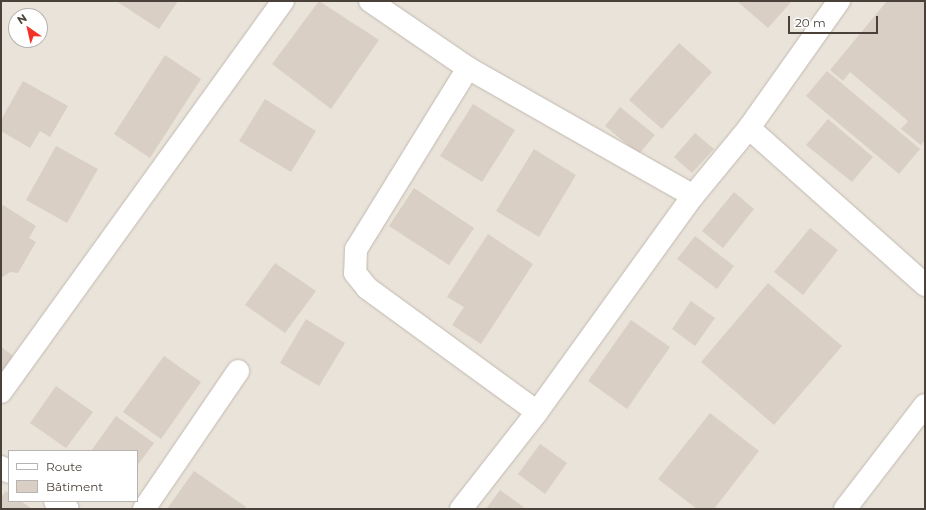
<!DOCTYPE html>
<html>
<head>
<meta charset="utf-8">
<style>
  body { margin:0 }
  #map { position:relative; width:926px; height:510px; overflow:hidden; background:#f5f2ec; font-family:Montserrat,sans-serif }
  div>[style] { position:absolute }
  .residential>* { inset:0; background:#e9e3da }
  .building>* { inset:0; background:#dacfc5 }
  .roads { filter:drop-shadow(0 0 1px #c1b8af) drop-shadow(0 0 1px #c1b8af) }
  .minor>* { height:22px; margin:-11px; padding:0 11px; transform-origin:11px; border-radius:11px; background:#fff }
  span { translate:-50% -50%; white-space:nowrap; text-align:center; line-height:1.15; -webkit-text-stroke:3px #fff; paint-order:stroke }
  .frame { position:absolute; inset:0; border:2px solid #4a423a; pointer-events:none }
  .legend { position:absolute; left:8px; top:450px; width:130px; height:52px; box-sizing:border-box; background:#fff; border:1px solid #b7b3b0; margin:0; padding:5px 7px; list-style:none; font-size:12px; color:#4a423a }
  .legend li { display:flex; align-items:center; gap:8px; height:20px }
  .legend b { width:20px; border:1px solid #b7b3b0 }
  .north { position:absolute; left:8px; top:8px; width:40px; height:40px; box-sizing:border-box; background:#fff; border:1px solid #b7b3b0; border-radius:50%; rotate:326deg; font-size:11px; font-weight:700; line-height:16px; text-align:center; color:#4a423a }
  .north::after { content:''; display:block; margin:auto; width:14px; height:18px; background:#f13327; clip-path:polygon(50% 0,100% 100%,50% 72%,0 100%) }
  .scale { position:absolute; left:788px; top:16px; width:90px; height:18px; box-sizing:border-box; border:2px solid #4a423a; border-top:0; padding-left:5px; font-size:12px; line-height:14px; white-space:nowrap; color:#4a423a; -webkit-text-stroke:3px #fff; paint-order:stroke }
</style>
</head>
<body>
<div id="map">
  <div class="residential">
    <div style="clip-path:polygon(evenodd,1px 1px,925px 1px,925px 509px,1px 509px,1px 1px,16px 16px,40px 16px,40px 40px,16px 40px,16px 16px,1px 1px,9px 451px,137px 451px,137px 501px,9px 501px,9px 451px)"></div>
  </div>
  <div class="building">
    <div style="clip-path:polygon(116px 1px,178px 1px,159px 29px)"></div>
    <div style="clip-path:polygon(319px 1px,379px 40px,331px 109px,272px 64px)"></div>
    <div style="clip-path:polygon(737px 1px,792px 1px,768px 28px)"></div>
    <div style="clip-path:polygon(887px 1px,925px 1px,925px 140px,921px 145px,901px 129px,908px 121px,850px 72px,843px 81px,830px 70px)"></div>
    <div style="clip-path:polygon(679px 43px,712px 72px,662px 129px,629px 100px)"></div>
    <div style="clip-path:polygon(165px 55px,201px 79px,150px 158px,114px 134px)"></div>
    <div style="clip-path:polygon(827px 71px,920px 149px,899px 174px,806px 96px)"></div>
    <div style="clip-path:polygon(23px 81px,68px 106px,50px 137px,40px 131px,30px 148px,1px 131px,1px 120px)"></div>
    <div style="clip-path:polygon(265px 99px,316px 131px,291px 172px,239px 141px)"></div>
    <div style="clip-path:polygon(473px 104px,515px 130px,482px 182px,440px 156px)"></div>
    <div style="clip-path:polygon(620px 107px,655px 135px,639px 154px,605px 126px)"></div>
    <div style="clip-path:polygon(828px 119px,873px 157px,852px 182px,806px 145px)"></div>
    <div style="clip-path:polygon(695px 133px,714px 149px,692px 173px,674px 157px)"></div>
    <div style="clip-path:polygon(56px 146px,98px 169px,67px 223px,26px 200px)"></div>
    <div style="clip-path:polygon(534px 149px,576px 175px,539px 237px,496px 211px)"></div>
    <div style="clip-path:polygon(414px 188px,474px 228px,449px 265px,389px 226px)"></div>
    <div style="clip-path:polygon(734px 192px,754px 209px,723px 248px,702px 231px)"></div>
    <div style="clip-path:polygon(3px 205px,36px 226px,29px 238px,36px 242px,18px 273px,10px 272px,1px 278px,1px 209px)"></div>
    <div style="clip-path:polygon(810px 228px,838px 250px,803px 295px,774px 272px)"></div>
    <div style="clip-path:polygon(488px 234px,533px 264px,481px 344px,452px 325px,464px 307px,447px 297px)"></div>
    <div style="clip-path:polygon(695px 236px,734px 266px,717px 289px,677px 259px)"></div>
    <div style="clip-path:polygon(275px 263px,316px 291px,285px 333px,245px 305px)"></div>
    <div style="clip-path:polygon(768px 283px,842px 346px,774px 425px,701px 362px)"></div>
    <div style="clip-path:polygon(691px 301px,715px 318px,695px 346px,672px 329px)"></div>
    <div style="clip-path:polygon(306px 319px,345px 343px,319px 386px,280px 363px)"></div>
    <div style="clip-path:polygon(631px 320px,670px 347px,627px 409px,588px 381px)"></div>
    <div style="clip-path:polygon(1px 347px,15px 357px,1px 376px)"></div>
    <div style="clip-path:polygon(164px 356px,201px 382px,161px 439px,123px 412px)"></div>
    <div style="clip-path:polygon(56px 386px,93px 412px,66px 448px,30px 423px)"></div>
    <div style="clip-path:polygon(710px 413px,759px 451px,714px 509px,697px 509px,658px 479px)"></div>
    <div style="clip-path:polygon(116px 416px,154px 443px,137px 466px,137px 451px,91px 451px)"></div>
    <div style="clip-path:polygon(540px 444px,567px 463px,545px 494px,518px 474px)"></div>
    <div style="clip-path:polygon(194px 471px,246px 507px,245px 509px,167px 509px)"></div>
    <div style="clip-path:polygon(500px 490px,526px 509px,486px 509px)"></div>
    <div style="clip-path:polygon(6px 491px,9px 493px,9px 501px,21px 501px,32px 509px,1px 509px,1px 497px)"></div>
  </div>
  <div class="roads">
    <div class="minor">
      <div style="left:370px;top:1px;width:119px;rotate:34.4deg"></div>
      <div style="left:468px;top:68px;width:259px;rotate:29.6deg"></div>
      <div style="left:468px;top:68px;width:213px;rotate:121.7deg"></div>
      <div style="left:356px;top:249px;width:24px;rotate:92deg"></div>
      <div style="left:355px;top:273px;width:19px;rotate:51deg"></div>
      <div style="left:367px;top:288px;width:210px;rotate:36.1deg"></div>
      <div style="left:749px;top:128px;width:236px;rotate:41.7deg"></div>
      <div style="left:1px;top:392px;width:482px;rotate:-54.2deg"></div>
      <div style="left:1px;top:467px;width:9px;rotate:32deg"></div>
      <div style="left:55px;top:501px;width:15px;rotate:32deg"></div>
      <div style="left:144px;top:509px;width:167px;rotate:-55.7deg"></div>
      <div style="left:461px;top:509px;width:123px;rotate:-51.9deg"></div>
      <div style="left:537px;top:412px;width:266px;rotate:-54.2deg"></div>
      <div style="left:693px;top:196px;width:88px;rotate:-50.5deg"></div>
      <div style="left:749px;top:128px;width:156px;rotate:-54.7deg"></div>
      <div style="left:845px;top:509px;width:131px;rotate:-52.4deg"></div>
    </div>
  </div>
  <div class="frame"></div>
  <ul class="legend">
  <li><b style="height:5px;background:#fff"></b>Route</li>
  <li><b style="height:11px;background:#dacfc5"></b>Bâtiment</li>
  </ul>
  <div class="north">N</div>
  <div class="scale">20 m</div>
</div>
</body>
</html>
